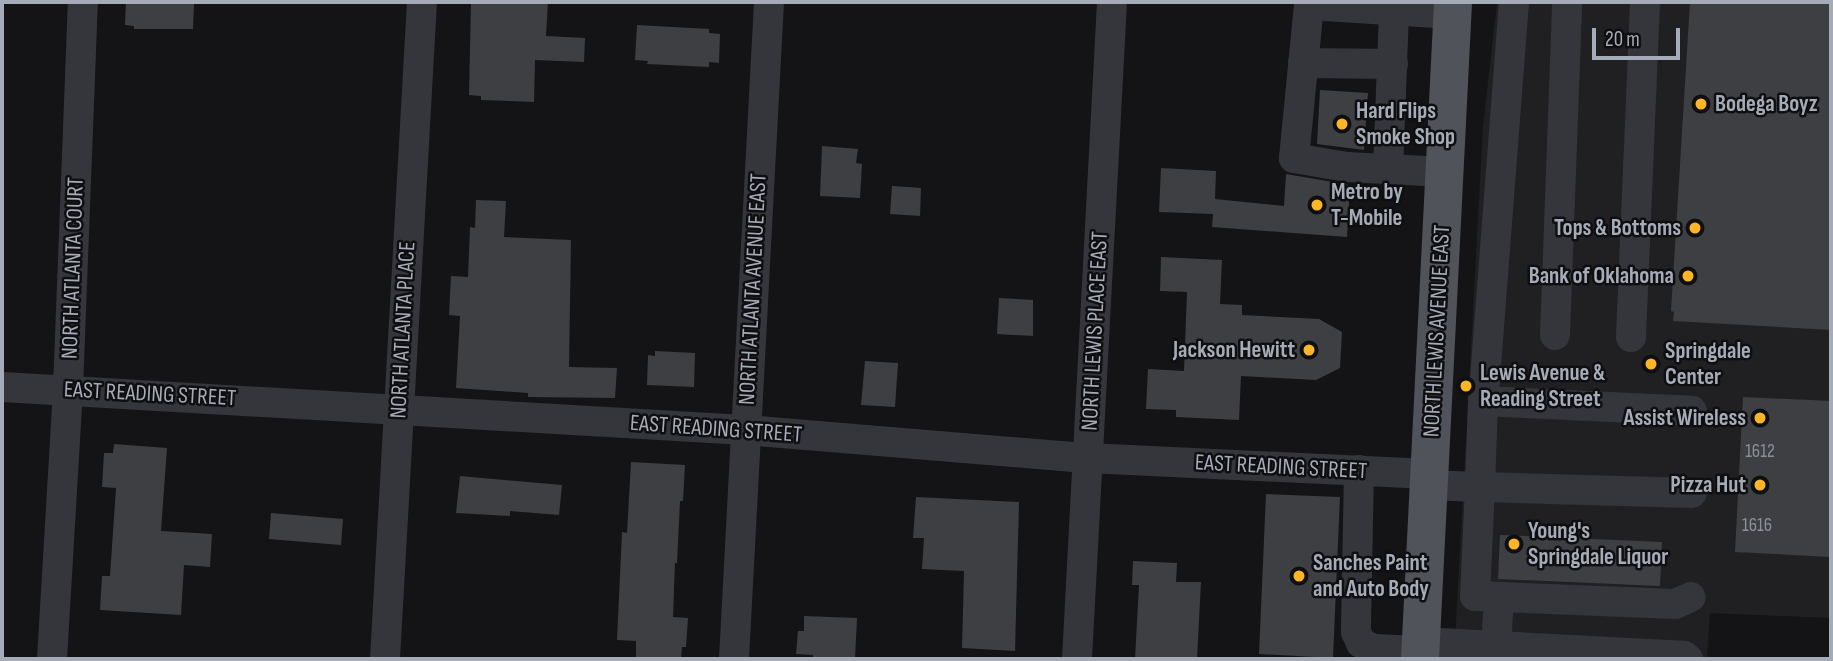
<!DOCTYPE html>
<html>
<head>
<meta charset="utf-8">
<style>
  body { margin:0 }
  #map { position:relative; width:1833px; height:661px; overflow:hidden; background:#141416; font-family:"Sofia Sans Condensed",sans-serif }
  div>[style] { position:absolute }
  .built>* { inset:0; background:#202023 }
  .building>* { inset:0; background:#3e3f43 }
  .minor>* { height:30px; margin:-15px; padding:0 15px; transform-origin:15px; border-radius:15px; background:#35363c }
  .major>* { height:38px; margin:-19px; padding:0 19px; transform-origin:19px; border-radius:19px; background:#51535b }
  .dots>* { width:19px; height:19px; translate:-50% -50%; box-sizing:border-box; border:4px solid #0f0f11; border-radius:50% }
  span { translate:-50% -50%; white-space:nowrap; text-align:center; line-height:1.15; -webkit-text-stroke:5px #0f0f11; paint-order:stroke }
  .number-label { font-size:19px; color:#8b909a }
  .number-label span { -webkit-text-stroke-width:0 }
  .poi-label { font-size:23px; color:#a5abb7; font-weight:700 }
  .left { translate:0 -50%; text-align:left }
  .right { translate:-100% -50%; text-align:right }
  .street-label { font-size:23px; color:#a5abb7 }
  .frame { position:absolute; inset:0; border:4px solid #a5abb7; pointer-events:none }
  .scale { position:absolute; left:1592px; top:28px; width:88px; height:32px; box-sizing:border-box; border:4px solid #a5abb7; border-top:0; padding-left:9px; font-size:21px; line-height:24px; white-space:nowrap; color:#a5abb7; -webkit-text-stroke:5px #0f0f11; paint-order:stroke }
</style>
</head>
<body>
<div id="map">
  <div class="built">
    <div style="clip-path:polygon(1497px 2px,1831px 2px,1831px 618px,1710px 613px,1707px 659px,1454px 659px,1483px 127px)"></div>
  </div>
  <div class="building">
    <div style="clip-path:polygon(126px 2px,194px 4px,193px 29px,134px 29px,134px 26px,125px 25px)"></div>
    <div style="clip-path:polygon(471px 2px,548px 2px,546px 36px,585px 38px,584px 62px,535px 60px,534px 102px,481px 100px,481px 96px,469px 95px)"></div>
    <div style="clip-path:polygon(1690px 2px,1831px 2px,1831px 330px,1673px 321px,1674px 312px,1671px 311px)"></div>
    <div style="clip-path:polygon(637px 25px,709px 29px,709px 33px,720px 34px,719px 63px,709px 62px,709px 67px,647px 64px,648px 61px,635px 60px)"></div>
    <div style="clip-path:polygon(1320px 90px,1368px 93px,1364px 150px,1317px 144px)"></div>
    <div style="clip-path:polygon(822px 146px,858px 149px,856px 163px,862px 164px,860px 198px,820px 196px)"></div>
    <div style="clip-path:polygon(1161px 168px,1216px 171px,1215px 199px,1284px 206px,1286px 174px,1350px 185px,1347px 237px,1212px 227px,1213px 214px,1159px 212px)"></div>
    <div style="clip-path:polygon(892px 186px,921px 188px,920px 216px,890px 214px)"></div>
    <div style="clip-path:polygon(476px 200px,506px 201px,504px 237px,571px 240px,569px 367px,617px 368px,615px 398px,528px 397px,528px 393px,456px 388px,460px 316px,449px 315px,451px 276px,468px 277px,470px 227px,475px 228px)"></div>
    <div style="clip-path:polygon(1161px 257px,1222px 260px,1220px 304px,1242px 305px,1242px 315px,1319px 319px,1342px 332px,1340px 368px,1316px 380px,1241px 376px,1239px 420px,1176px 417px,1176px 410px,1146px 409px,1148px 369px,1184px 371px,1187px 292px,1160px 291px)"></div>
    <div style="clip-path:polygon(999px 298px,1033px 300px,1033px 336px,997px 334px)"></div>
    <div style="clip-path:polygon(655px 351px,695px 353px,694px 387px,647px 385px,648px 355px,655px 356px)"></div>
    <div style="clip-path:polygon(865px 361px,898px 363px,895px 407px,861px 405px)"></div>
    <div style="clip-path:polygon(1743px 397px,1831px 401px,1831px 557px,1735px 552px)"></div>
    <div style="clip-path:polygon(114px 444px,167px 448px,161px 531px,212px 534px,210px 567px,184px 565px,181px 615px,100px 610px,102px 576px,110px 576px,116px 488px,102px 487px,104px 453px,113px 453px)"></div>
    <div style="clip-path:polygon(631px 462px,685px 465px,683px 501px,680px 501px,677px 563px,675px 563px,673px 617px,688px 618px,686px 647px,682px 647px,681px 659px,636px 659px,636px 641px,617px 640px,622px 532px,627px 533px)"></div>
    <div style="clip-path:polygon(460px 476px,562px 485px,559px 515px,510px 511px,510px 516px,456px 513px)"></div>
    <div style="clip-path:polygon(1266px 494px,1340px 497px,1333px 658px,1259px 654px)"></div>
    <div style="clip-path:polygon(916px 497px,1019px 502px,1015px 651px,962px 648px,964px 571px,922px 569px,924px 538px,913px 538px)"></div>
    <div style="clip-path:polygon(271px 513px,343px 519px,341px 545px,269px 539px)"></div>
    <div style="clip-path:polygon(1500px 535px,1662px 542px,1660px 586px,1498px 579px)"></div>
    <div style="clip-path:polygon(1133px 561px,1177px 563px,1176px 582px,1201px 582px,1197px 659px,1135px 659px,1139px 585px,1132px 585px)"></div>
    <div style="clip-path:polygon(804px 616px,857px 618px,855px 659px,813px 659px,813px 655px,796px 654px,798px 631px,804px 631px)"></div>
  </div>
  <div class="minor">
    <div style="left:1514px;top:2px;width:400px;rotate:94.4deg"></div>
    <div style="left:1483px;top:401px;width:86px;rotate:92deg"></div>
    <div style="left:1480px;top:487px;width:212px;rotate:1.6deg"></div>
    <div style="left:1303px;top:63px;width:90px;rotate:0.6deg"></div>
    <div style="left:1388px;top:169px;width:158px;rotate:-87.8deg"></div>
    <div style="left:1446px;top:172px;width:99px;rotate:-177.1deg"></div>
    <div style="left:1347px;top:167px;width:54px;rotate:-170.4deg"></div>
    <div style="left:1294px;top:158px;width:154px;rotate:-84.4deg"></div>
    <div style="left:1309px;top:5px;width:143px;rotate:3.6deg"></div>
    <div style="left:1555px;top:335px;width:333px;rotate:-87.9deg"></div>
    <div style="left:1631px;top:337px;width:335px;rotate:-87.6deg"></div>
    <div style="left:2px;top:387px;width:744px;rotate:3.31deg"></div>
    <div style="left:745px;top:430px;width:344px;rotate:4.7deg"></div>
    <div style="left:1088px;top:458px;width:341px;rotate:2.7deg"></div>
    <div style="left:1483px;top:401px;width:209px;rotate:2.7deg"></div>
    <div style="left:1359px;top:470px;width:162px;rotate:91.1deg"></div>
    <div style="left:1356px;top:632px;width:12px;rotate:66deg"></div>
    <div style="left:1361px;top:643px;width:14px;rotate:25deg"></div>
    <div style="left:1374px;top:649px;width:46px;rotate:2.5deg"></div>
    <div style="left:1428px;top:485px;width:52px;rotate:2.2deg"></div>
    <div style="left:1480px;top:487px;width:109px;rotate:92.6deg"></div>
    <div style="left:1475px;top:596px;width:200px;rotate:2.3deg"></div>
    <div style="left:1675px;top:604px;width:17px;rotate:-24deg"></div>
    <div style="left:1421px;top:642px;width:263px;rotate:3deg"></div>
    <div style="left:1684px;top:656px;width:5px;rotate:37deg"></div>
    <div style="left:1496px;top:646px;width:49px;rotate:-86.5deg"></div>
    <div style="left:52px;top:659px;width:270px;rotate:-86.6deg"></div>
    <div style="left:68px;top:389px;width:387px;rotate:-87.8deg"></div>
    <div style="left:385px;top:659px;width:658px;rotate:-86.78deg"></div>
    <div style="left:734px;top:659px;width:658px;rotate:-86.95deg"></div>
    <div style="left:1077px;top:659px;width:658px;rotate:-86.95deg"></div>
  </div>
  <div class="major">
    <div style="left:1420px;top:659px;width:658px;rotate:-87.12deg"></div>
  </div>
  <div class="dots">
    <div style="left:1701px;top:104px;background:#fbb627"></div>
    <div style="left:1342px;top:124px;background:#fbb627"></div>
    <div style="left:1317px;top:205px;background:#fbb627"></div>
    <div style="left:1695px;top:228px;background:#fbb627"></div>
    <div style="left:1688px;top:276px;background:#fbb627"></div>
    <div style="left:1309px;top:350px;background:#fbb627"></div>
    <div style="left:1651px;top:364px;background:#fbb627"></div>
    <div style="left:1466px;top:386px;background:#fbb627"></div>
    <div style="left:1760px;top:418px;background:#fbb627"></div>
    <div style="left:1760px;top:485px;background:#fbb627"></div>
    <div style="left:1514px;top:544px;background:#fbb627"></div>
    <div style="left:1299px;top:576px;background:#fbb627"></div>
  </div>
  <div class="number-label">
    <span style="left:1760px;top:452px">1612</span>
    <span style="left:1757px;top:526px">1616</span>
  </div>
  <div class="poi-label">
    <span class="left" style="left:1715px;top:104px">Bodega Boyz</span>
    <span class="left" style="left:1356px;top:124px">Hard Flips<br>Smoke Shop</span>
    <span class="left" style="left:1331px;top:205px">Metro by<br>T-Mobile</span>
    <span class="right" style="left:1681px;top:228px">Tops &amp; Bottoms</span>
    <span class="right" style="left:1674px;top:276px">Bank of Oklahoma</span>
    <span class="right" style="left:1295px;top:350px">Jackson Hewitt</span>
    <span class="left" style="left:1665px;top:364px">Springdale<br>Center</span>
    <span class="left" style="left:1480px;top:386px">Lewis Avenue &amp;<br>Reading Street</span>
    <span class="right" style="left:1746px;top:418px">Assist Wireless</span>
    <span class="right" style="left:1746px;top:485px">Pizza Hut</span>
    <span class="left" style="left:1528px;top:544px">Young's<br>Springdale Liquor</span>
    <span class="left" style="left:1313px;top:576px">Sanches Paint<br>and Auto Body</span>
  </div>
  <div class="street-label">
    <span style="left:73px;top:268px;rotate:-88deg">NORTH ATLANTA COURT</span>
    <span style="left:753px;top:289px;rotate:-87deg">NORTH ATLANTA AVENUE EAST</span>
    <span style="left:403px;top:330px;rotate:-87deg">NORTH ATLANTA PLACE</span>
    <span style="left:1095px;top:331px;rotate:-87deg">NORTH LEWIS PLACE EAST</span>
    <span style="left:1437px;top:331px;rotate:-87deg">NORTH LEWIS AVENUE EAST</span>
    <span style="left:150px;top:394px;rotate:3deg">EAST READING STREET</span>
    <span style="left:716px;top:429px;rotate:4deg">EAST READING STREET</span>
    <span style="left:1281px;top:467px;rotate:3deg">EAST READING STREET</span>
  </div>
  <div class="frame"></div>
  <div class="scale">20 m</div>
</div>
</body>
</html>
